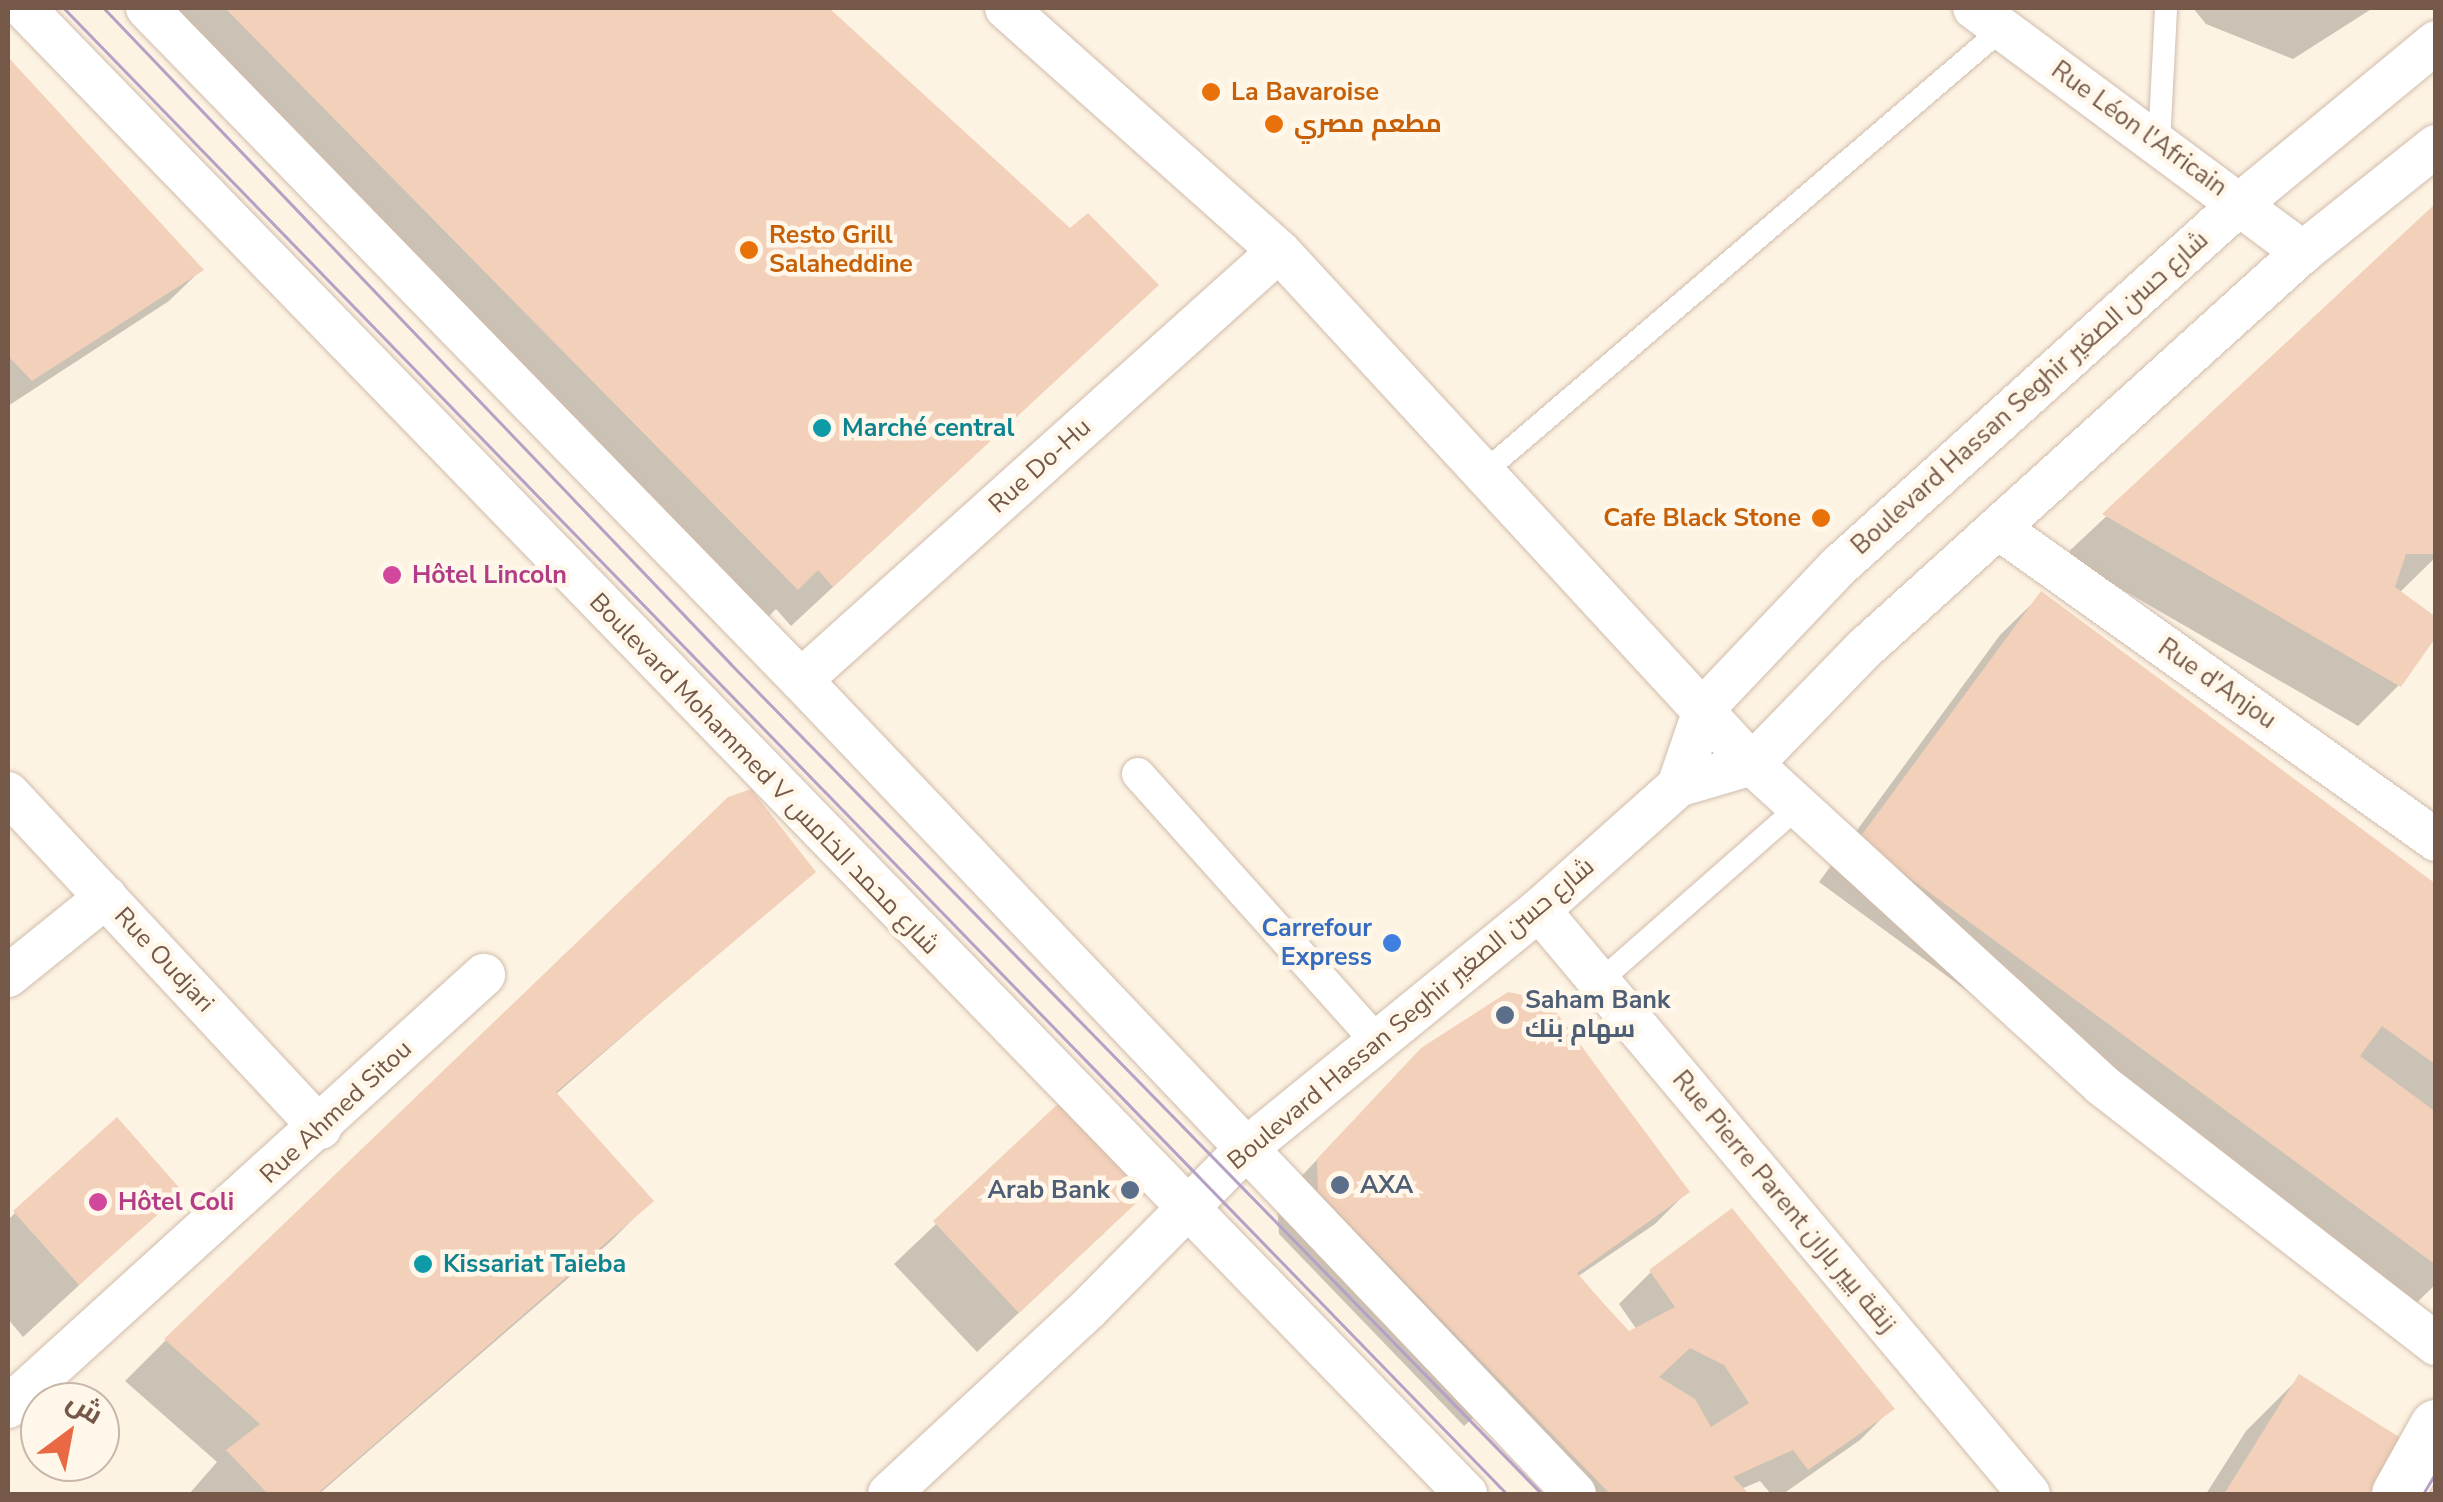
<!DOCTYPE html>
<html>
<head>
<meta charset="utf-8">
<style>
  body { margin:0 }
  #map { position:relative; width:2443px; height:1502px; overflow:hidden; background:#fdf3e3; font-family:"Nunito Sans",Cairo,sans-serif }
  div>[style] { position:absolute }
  .shadow>* { inset:0; background:#0003 }
  .building>* { inset:0; background:#f3d0ba }
  .roads { filter:drop-shadow(0 0 2px #d0bcac) drop-shadow(0 0 2px #d0bcac) }
  .service>* { height:22px; margin:-11px; padding:0 11px; transform-origin:11px; border-radius:11px; background:#fff }
  .pedestrian>* { height:32px; margin:-16px; padding:0 16px; transform-origin:16px; border-radius:16px; background:#fff }
  .minor>* { height:42px; margin:-21px; padding:0 21px; transform-origin:21px; border-radius:21px; background:#fff }
  .tertiary>* { height:52px; margin:-26px; padding:0 26px; transform-origin:26px; border-radius:26px; background:#fff }
  .tram>* { height:2.5px; margin:-1.25px; padding:0 1.25px; transform-origin:1.25px; border-radius:1.25px; background:#b5a1c6 }
  .dots>* { width:28px; height:28px; translate:-50% -50%; box-sizing:border-box; border:5px solid #fff7ea; border-radius:50% }
  span { translate:-50% -50%; white-space:nowrap; text-align:center; line-height:1.15; -webkit-text-stroke:9px #fff7ea; paint-order:stroke }
  .food-label { font-size:25px; color:#c56008; font-weight:700 }
  .left { translate:0 -50%; text-align:left }
  .right { translate:-100% -50%; text-align:right }
  .street-label { font-size:25px; color:#755848 }
  .culture-label { font-size:25px; color:#0d838f; font-weight:700 }
  .hotel-label { font-size:25px; color:#b23c85; font-weight:700 }
  .shop-label { font-size:25px; color:#366cbe; font-weight:700 }
  .service-label { font-size:25px; color:#4e5e75; font-weight:700 }
  .frame { position:absolute; inset:0; border:10px solid #755848; pointer-events:none }
  .north { position:absolute; left:20px; top:1382px; width:100px; height:100px; box-sizing:border-box; background:#fff7ea; border:2px solid #c8b7a9; border-radius:50%; rotate:32deg; font-size:28px; font-weight:700; line-height:40px; text-align:center; color:#755848 }
  .north::after { content:''; display:block; margin:auto; width:35px; height:45px; background:#e96945; clip-path:polygon(50% 0,100% 100%,50% 72%,0 100%) }
</style>
</head>
<body>
<div id="map">
  <div class="shadow">
    <div style="clip-path:polygon(145px 8px,825px 8px,1070px 232px,1115px 325px,791px 626px,776px 609px,756px 629px)"></div>
    <div style="clip-path:polygon(2193px 8px,2373px 8px,2293px 59px,2206px 24px)"></div>
    <div style="clip-path:polygon(8px 61px,201px 270px,169px 301px,8px 406px)"></div>
    <div style="clip-path:polygon(2436px 207px,2436px 557px,2399px 593px,2399px 685px,2358px 726px,2064px 556px)"></div>
    <div style="clip-path:polygon(2041px 595px,2436px 886px,2436px 1284px,2406px 1313px,1819px 882px,2000px 635px)"></div>
    <div style="clip-path:polygon(812px 872px,555px 1095px,651px 1201px,610px 1242px,319px 1494px,189px 1494px,217px 1462px,125px 1381px,166px 1340px)"></div>
    <div style="clip-path:polygon(1381px 1092px,1687px 1192px,1655px 1224px,1577px 1277px,1629px 1334px,1637px 1330px,1619px 1304px,1651px 1272px,1892px 1408px,1860px 1440px,1783px 1494px,1771px 1494px,1760px 1481px,1741px 1489px,1746px 1494px,1546px 1494px,1473px 1418px,1464px 1426px,1279px 1234px,1277px 1202px)"></div>
    <div style="clip-path:polygon(1062px 1104px,1104px 1233px,977px 1352px,894px 1264px)"></div>
    <div style="clip-path:polygon(180px 1192px,23px 1337px,8px 1319px,8px 1220px,15px 1213px)"></div>
    <div style="clip-path:polygon(2300px 1377px,2383px 1494px,2206px 1494px,2246px 1431px)"></div>
  </div>
  <div class="building">
    <div style="clip-path:polygon(225px 8px,829px 8px,1070px 228px,1088px 213px,1159px 285px,833px 587px,818px 570px,798px 590px)"></div>
    <div style="clip-path:polygon(8px 57px,204px 270px,32px 381px,8px 356px)"></div>
    <div style="clip-path:polygon(2436px 203px,2436px 554px,2406px 554px,2395px 587px,2436px 617px,2436px 637px,2401px 687px,2102px 514px)"></div>
    <div style="clip-path:polygon(2041px 591px,2436px 884px,2436px 1065px,2382px 1026px,2360px 1056px,2436px 1112px,2436px 1265px,1858px 840px)"></div>
    <div style="clip-path:polygon(751px 789px,816px 872px,556px 1092px,654px 1201px,317px 1494px,268px 1494px,226px 1450px,260px 1424px,164px 1339px,728px 797px)"></div>
    <div style="clip-path:polygon(evenodd,1508px 992px,1547px 1000px,1690px 1192px,1577px 1273px,1605px 1305px,1629px 1331px,1675px 1307px,1649px 1270px,1732px 1208px,1895px 1409px,1808px 1470px,1793px 1450px,1733px 1477px,1749px 1494px,1610px 1494px,1318px 1192px,1317px 1159px,1421px 1048px,1508px 992px,1690px 1348px,1724px 1365px,1749px 1403px,1711px 1427px,1695px 1399px,1659px 1377px,1690px 1348px)"></div>
    <div style="clip-path:polygon(1062px 1100px,1148px 1192px,1019px 1313px,933px 1221px)"></div>
    <div style="clip-path:polygon(117px 1117px,183px 1192px,79px 1285px,13px 1211px)"></div>
    <div style="clip-path:polygon(2299px 1374px,2415px 1447px,2386px 1494px,2224px 1494px)"></div>
  </div>
  <div class="roads">
    <div class="service">
      <div style="left:2159px;top:143px;width:135px;rotate:-87deg"></div>
      <div style="left:1483px;top:473px;width:683px;rotate:-40.55deg"></div>
      <div style="left:1599px;top:982px;width:265px;rotate:-41.3deg"></div>
    </div>
    <div class="pedestrian">
      <div style="left:1138px;top:774px;width:356px;rotate:48.2deg"></div>
    </div>
    <div class="minor">
      <div style="left:24px;top:8px;width:2071px;rotate:45.86deg"></div>
      <div style="left:147px;top:8px;width:938px;rotate:45.78deg"></div>
      <div style="left:801px;top:680px;width:1123px;rotate:46.44deg"></div>
      <div style="left:1006px;top:8px;width:365px;rotate:41.7deg"></div>
      <div style="left:1279px;top:251px;width:698px;rotate:47.32deg"></div>
      <div style="left:1752px;top:764px;width:475px;rotate:42.5deg"></div>
      <div style="left:2102px;top:1085px;width:423px;rotate:37.8deg"></div>
      <div style="left:1974px;top:8px;width:410px;rotate:36.6deg"></div>
      <div style="left:1998px;top:528px;width:538px;rotate:35.46deg"></div>
      <div style="left:801px;top:680px;width:642px;rotate:-41.91deg"></div>
      <div style="left:1678px;top:786px;width:83px;rotate:-71.1deg"></div>
      <div style="left:1705px;top:707px;width:195px;rotate:-46.5deg"></div>
      <div style="left:1839px;top:566px;width:542px;rotate:-42.08deg"></div>
      <div style="left:2241px;top:203px;width:253px;rotate:-39.5deg"></div>
      <div style="left:8px;top:793px;width:458px;rotate:47deg"></div>
      <div style="left:1539px;top:910px;width:762px;rotate:50deg"></div>
      <div style="left:8px;top:976px;width:126px;rotate:-38.9deg"></div>
      <div style="left:8px;top:1407px;width:643px;rotate:-42.23deg"></div>
      <div style="left:889px;top:1494px;width:270px;rotate:-42.9deg"></div>
      <div style="left:1087px;top:1310px;width:228px;rotate:-45.4deg"></div>
      <div style="left:1247px;top:1148px;width:377px;rotate:-39.2deg"></div>
      <div style="left:1539px;top:910px;width:186px;rotate:-41.7deg"></div>
      <div style="left:1678px;top:786px;width:77px;rotate:-16.6deg"></div>
      <div style="left:1752px;top:764px;width:162px;rotate:-45.8deg"></div>
      <div style="left:1865px;top:648px;width:590px;rotate:-42.12deg"></div>
      <div style="left:2303px;top:252px;width:170px;rotate:-38.6deg"></div>
    </div>
    <div class="tertiary">
      <div style="left:2398px;top:1494px;width:78px;rotate:-60.8deg"></div>
    </div>
  </div>
  <div class="tram">
    <div style="left:64px;top:8px;width:2071px;rotate:45.84deg"></div>
    <div style="left:104px;top:8px;width:907px;rotate:46.29deg"></div>
    <div style="left:731px;top:664px;width:1160px;rotate:45.66deg"></div>
    <div style="left:2423px;top:1494px;width:26px;rotate:-59deg"></div>
  </div>
  <div class="dots">
    <div style="left:1211px;top:92px;background:#e8710a"></div>
    <div style="left:1274px;top:124px;background:#e8710a"></div>
    <div style="left:749px;top:250px;background:#e8710a"></div>
    <div style="left:822px;top:428px;background:#0f9aa8"></div>
    <div style="left:1821px;top:518px;background:#e8710a"></div>
    <div style="left:392px;top:575px;background:#d1479c"></div>
    <div style="left:1392px;top:943px;background:#3f7fe0"></div>
    <div style="left:1505px;top:1015px;background:#5c6f8a"></div>
    <div style="left:1340px;top:1185px;background:#5c6f8a"></div>
    <div style="left:1130px;top:1190px;background:#5c6f8a"></div>
    <div style="left:98px;top:1202px;background:#d1479c"></div>
    <div style="left:423px;top:1264px;background:#0f9aa8"></div>
  </div>
  <div class="food-label">
    <span class="left" style="left:1231px;top:92px">La Bavaroise</span>
    <span class="left" style="left:1294px;top:124px">مطعم مصري</span>
    <span class="left" style="left:769px;top:250px">Resto Grill<br>Salaheddine</span>
    <span class="right" style="left:1801px;top:518px">Cafe Black Stone</span>
  </div>
  <div class="street-label">
    <span style="left:2139px;top:129px;rotate:36deg">Rue Léon l'Africain</span>
    <span style="left:2030px;top:393px;rotate:-42deg">Boulevard Hassan Seghir شارع حسن الصغير</span>
    <span style="left:1040px;top:466px;rotate:-42deg">Rue Do-Hu</span>
    <span style="left:2217px;top:684px;rotate:35deg">Rue d'Anjou</span>
    <span style="left:764px;top:774px;rotate:46deg">Boulevard Mohammed V شارع محمد الخامس</span>
    <span style="left:164px;top:960px;rotate:47deg">Rue Oudjari</span>
    <span style="left:1411px;top:1014px;rotate:-40deg">Boulevard Hassan Seghir شارع حسن الصغير</span>
    <span style="left:336px;top:1112px;rotate:-43deg">Rue Ahmed Sitou</span>
    <span style="left:1784px;top:1202px;rotate:50deg">Rue Pierre Parent زنقة بيير باران</span>
  </div>
  <div class="culture-label">
    <span class="left" style="left:842px;top:428px">Marché central</span>
    <span class="left" style="left:443px;top:1264px">Kissariat Taieba</span>
  </div>
  <div class="hotel-label">
    <span class="left" style="left:412px;top:575px">Hôtel Lincoln</span>
    <span class="left" style="left:118px;top:1202px">Hôtel Coli</span>
  </div>
  <div class="shop-label">
    <span class="right" style="left:1372px;top:943px">Carrefour<br>Express</span>
  </div>
  <div class="service-label">
    <span class="left" style="left:1525px;top:1015px">Saham Bank<br>سهام بنك</span>
    <span class="left" style="left:1360px;top:1185px">AXA</span>
    <span class="right" style="left:1110px;top:1190px">Arab Bank</span>
  </div>
  <div class="frame"></div>
  <div class="north">ش</div>
</div>
</body>
</html>
